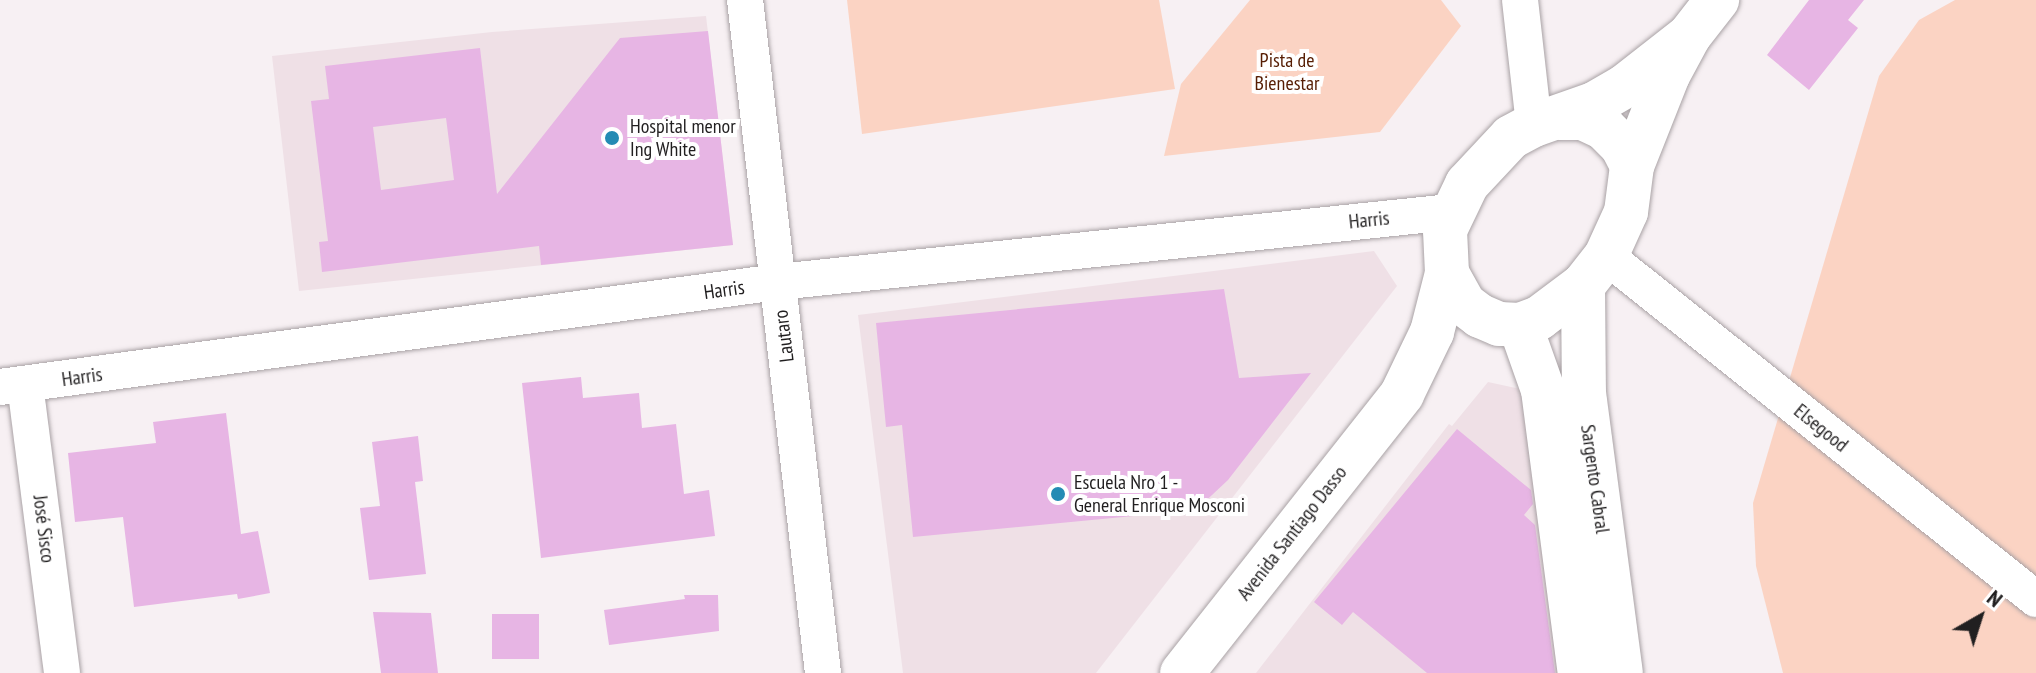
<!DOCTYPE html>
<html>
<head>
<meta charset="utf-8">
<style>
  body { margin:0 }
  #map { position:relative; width:2036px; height:673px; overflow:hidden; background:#f7f0f3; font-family:"PT Sans Narrow",sans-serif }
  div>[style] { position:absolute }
  .built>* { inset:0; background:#efe0e6 }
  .green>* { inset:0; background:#fbd3c3 }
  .building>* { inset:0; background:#e7b5e4 }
  .roads { filter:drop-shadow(0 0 2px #a9a2a5) drop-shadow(0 0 2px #a9a2a5) }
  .street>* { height:36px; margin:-18px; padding:0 18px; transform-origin:18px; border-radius:18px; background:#fff }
  .secondary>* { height:44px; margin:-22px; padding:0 22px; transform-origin:22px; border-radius:22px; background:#fff }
  .dots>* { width:22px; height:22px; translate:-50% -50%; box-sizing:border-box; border:4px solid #fff; border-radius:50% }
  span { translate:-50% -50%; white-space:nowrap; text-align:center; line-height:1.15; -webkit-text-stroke:8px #fff; paint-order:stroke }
  .park-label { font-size:20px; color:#561d03 }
  .poi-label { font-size:20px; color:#211f20 }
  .left { translate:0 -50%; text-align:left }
  .street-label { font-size:20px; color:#211f20 }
  .north { position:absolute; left:1940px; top:577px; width:80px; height:80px; -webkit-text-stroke:6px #fff; paint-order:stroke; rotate:39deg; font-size:22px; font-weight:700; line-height:32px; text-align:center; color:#211f20 }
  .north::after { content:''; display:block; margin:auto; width:28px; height:36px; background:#211f20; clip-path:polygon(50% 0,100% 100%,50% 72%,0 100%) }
</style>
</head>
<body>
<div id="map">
  <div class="built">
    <div style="clip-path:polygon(706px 16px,733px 245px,299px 291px,272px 56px,492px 32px)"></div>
    <div style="clip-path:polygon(1374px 251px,1397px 286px,1096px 673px,903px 673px,858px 315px)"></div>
    <div style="clip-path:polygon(1488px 382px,1529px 391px,1562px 673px,1256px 673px,1449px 424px,1452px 426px)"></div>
  </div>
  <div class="green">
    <div style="clip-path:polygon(847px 0,1159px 0,1175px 89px,862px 134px)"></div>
    <div style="clip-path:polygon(1250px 0,1441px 0,1461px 26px,1380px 132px,1164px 156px,1181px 84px)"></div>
    <div style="clip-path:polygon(1955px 0,2036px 0,2036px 673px,1783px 673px,1756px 566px,1753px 503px,1879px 76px,1919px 20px)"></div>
  </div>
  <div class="building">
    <div style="clip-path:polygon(1809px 0,1864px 0,1848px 20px,1858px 28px,1809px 90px,1767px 55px)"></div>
    <div style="clip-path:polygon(evenodd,708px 31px,733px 245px,541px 265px,539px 246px,322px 272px,319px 242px,328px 241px,311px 101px,329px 99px,325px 66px,480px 48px,497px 194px,620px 38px,708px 31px,446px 118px,454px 180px,381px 190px,373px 127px,446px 118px)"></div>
    <div style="clip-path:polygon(1224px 289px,1239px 378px,1311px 373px,1228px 480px,1196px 510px,913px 537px,902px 425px,886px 427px,876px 323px)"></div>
    <div style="clip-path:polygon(581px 377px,583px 398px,639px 393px,642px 428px,676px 424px,684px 494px,709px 490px,715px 536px,541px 558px,522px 383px)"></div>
    <div style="clip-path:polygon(226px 413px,241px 534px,258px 531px,270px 593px,238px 599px,237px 594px,134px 607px,123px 517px,75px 522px,68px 453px,156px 443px,153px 422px)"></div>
    <div style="clip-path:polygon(1457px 429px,1531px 490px,1533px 504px,1524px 515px,1535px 525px,1555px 673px,1427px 673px,1353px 612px,1342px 625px,1314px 602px)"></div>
    <div style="clip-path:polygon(418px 436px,423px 481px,415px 482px,426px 574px,369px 580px,360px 508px,380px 506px,372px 442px)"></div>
    <div style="clip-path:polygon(684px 595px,718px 595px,719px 631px,609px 645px,604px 610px,685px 599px)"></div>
    <div style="clip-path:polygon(373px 612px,431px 613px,438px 673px,381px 673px)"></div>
    <div style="clip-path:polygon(492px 614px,539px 614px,539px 659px,492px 659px)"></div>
  </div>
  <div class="roads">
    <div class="street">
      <div style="left:745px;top:0;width:678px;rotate:83.39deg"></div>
      <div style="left:1520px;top:0;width:126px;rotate:83.6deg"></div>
      <div style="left:1606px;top:256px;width:550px;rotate:38.58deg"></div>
      <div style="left:25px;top:384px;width:291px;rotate:82.7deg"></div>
      <div style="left:0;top:387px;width:785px;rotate:-7.69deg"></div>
      <div style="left:778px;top:282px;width:677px;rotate:-5.94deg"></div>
    </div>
    <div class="secondary">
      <div style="left:1559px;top:118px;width:24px"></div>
      <div style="left:1583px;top:118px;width:23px;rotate:25deg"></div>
      <div style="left:1604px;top:128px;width:25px;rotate:45deg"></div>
      <div style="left:1622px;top:146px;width:22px;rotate:63deg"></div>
      <div style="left:1632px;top:166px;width:46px;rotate:97.4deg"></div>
      <div style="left:1626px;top:212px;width:48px;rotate:114.4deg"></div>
      <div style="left:1606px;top:256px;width:37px;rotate:128deg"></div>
      <div style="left:1583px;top:285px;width:55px;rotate:143.1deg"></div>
      <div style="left:1539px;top:318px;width:20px;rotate:160deg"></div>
      <div style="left:1520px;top:325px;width:21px;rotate:-177deg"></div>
      <div style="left:1499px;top:324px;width:21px;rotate:-157deg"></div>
      <div style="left:1480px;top:316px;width:20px;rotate:-143deg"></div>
      <div style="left:1464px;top:304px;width:35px;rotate:-119deg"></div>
      <div style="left:1447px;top:273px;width:43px;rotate:-92.7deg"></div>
      <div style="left:1445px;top:230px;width:51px;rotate:-64.4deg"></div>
      <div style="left:1467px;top:184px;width:64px;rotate:-46.9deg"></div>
      <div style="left:1511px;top:137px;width:26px;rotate:-28deg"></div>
      <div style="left:1534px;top:125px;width:64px;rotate:-19.3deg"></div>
      <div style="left:1594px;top:104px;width:36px;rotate:-30deg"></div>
      <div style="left:1625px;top:86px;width:81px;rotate:-38deg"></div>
      <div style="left:1632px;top:166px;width:98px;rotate:-68.4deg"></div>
      <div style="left:1668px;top:75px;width:44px;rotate:-61.7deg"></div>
      <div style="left:1689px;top:36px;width:46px;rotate:-52.1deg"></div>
      <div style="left:1583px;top:285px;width:108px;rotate:89.5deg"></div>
      <div style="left:1584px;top:393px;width:282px;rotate:82.5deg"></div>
      <div style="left:1520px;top:325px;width:69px;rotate:70.5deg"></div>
      <div style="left:1543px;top:390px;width:285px;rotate:82.6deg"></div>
      <div style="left:1182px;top:673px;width:355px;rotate:-51.7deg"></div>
      <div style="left:1402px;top:394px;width:69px;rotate:-64.2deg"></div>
      <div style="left:1432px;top:332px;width:61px;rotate:-75.7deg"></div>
    </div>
  </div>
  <div class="dots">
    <div style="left:612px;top:138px;background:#248bb4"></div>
    <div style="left:1058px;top:494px;background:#248bb4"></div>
  </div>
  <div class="park-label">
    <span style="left:1287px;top:72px">Pista de<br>Bienestar</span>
  </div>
  <div class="poi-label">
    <span class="left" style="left:630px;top:138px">Hospital menor<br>Ing White</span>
    <span class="left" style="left:1074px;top:494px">Escuela Nro 1 -<br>General Enrique Mosconi</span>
  </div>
  <div class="street-label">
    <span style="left:1369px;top:220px;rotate:-6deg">Harris</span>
    <span style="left:724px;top:290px;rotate:-8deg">Harris</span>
    <span style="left:784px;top:336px;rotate:-97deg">Lautaro</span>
    <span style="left:82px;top:377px;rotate:-8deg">Harris</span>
    <span style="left:1821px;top:428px;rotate:39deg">Elsegood</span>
    <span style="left:1595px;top:479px;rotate:82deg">Sargento Cabral</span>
    <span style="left:44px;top:529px;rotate:83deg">José Sisco</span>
    <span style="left:1292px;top:533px;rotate:-52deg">Avenida Santiago Dasso</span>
  </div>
  <div class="north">N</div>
</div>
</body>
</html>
